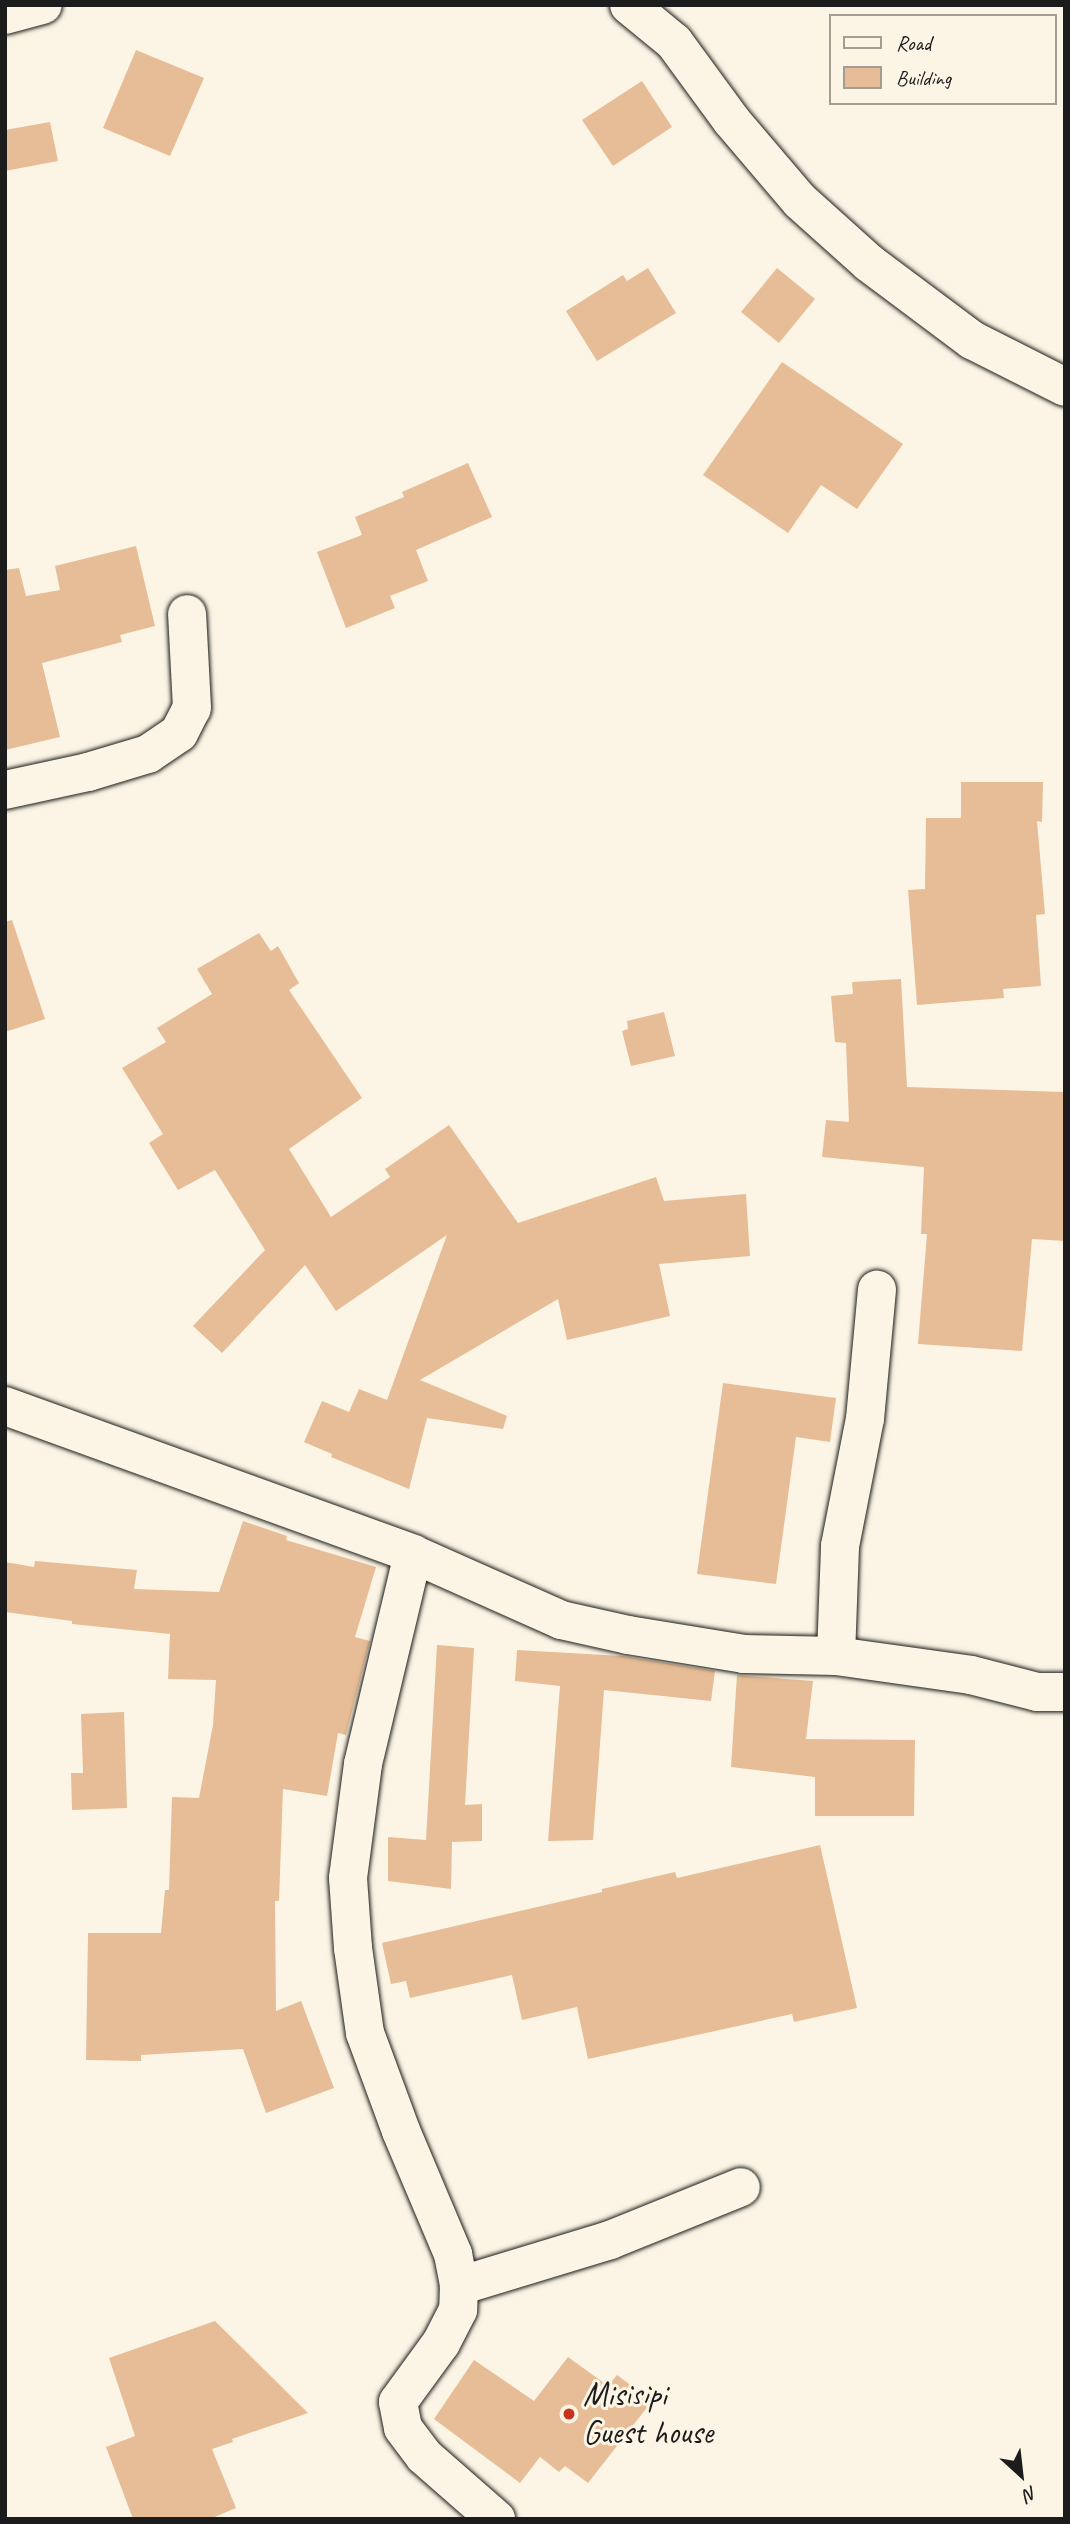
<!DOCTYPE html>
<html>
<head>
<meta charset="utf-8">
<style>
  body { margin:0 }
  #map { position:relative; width:1070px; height:2524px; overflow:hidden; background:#fcf5e5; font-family:Caveat,sans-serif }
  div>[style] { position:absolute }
  .building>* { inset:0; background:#e6bd96 }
  .roads { filter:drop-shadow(0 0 2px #1c1c1c) drop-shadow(0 0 2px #1c1c1c) }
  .minor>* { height:38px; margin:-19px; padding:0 19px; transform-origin:19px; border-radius:19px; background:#fcf5e5 }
  .dots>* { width:19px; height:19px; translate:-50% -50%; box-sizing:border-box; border:4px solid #fcf5e5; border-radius:50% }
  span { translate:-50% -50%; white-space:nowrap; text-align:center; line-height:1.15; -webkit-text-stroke:6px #fcf5e5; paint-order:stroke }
  .poi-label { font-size:33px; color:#1c1c1c }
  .left { translate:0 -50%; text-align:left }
  .frame { position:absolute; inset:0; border:7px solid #1c1c1c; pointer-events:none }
  .legend { position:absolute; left:829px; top:14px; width:228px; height:91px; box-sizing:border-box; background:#fcf5e5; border:2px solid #a29e95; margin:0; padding:9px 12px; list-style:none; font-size:21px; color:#1c1c1c }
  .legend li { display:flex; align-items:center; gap:14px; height:35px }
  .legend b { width:35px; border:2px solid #a29e95 }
  .north { position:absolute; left:986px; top:2440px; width:70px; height:70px; -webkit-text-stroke:5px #fcf5e5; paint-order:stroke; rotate:153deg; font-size:19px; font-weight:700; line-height:28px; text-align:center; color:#1c1c1c }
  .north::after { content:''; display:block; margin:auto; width:24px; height:32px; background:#1c1c1c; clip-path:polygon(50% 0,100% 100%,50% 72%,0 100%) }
</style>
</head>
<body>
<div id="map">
  <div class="building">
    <div style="clip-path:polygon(136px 50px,204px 78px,170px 156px,103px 128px)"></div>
    <div style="clip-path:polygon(642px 81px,672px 127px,613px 166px,582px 120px)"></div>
    <div style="clip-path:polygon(50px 122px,58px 161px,5px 171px,5px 130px)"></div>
    <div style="clip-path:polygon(648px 268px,676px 313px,597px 361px,566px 311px,623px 275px,627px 281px)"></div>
    <div style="clip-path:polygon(777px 268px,815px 299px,779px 343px,741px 312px)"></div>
    <div style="clip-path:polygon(782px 362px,903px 444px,857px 509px,821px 485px,788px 533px,703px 475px)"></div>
    <div style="clip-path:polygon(468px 463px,492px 517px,416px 550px,428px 581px,390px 596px,395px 608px,346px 628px,317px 552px,362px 535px,355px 517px,404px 497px,402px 492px)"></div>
    <div style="clip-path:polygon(136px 546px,155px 626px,120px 635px,122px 642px,42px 663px,60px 737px,5px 750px,5px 570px,19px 568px,26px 596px,60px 590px,55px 566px)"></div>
    <div style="clip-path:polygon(961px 782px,1043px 782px,1042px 822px,1037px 821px,1045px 914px,1036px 915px,1041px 986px,1003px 989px,1004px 998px,917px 1005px,908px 890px,925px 889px,926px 818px,961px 818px)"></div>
    <div style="clip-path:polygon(12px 920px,45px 1019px,5px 1032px,5px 922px)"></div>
    <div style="clip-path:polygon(259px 933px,271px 951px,278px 946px,299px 983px,289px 990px,362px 1098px,289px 1149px,331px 1217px,390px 1177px,385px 1169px,449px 1125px,518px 1223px,656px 1177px,664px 1201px,746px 1194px,750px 1256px,659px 1264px,670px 1316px,567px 1340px,558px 1299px,420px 1380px,507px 1416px,503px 1429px,427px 1418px,409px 1489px,331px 1457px,332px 1454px,304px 1442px,322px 1401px,349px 1412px,359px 1389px,387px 1400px,447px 1235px,336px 1311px,305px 1265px,222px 1353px,193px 1326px,265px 1250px,215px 1170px,178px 1190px,149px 1143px,163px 1134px,122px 1068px,166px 1042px,157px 1028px,212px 994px,197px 969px)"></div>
    <div style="clip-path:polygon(901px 979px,907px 1087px,1065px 1092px,1065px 1241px,1032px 1239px,1022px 1351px,918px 1344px,927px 1234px,921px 1234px,924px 1167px,822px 1157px,826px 1120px,849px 1122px,846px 1043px,835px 1042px,831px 996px,853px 994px,852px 982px)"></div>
    <div style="clip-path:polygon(664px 1012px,675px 1056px,631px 1066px,622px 1031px,628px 1029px,627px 1021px)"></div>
    <div style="clip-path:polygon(723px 1383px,836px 1398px,830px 1442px,796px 1437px,776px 1584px,697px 1574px)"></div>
    <div style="clip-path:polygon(243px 1521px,287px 1536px,286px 1540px,376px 1567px,355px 1637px,370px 1641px,346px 1735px,338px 1733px,327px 1796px,283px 1789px,279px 1901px,275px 1901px,276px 2011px,301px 2001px,334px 2088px,266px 2113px,243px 2049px,141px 2055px,141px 2061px,86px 2060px,88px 1933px,161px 1933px,165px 1890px,169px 1890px,172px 1797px,199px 1798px,213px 1725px,216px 1680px,168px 1679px,170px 1634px,72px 1624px,72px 1621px,5px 1612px,5px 1562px,34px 1567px,35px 1561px,137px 1570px,134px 1589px,219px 1592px)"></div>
    <div style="clip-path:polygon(437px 1645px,474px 1648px,465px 1805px,482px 1804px,482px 1841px,448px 1842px,452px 1842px,451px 1889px,388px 1881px,388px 1837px,426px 1840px)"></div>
    <div style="clip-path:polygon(517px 1650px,622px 1656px,715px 1671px,711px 1701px,604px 1690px,593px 1840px,548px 1841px,560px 1686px,515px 1681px)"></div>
    <div style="clip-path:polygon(737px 1675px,813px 1681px,806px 1739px,915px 1740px,914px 1816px,815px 1816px,815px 1777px,731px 1767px)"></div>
    <div style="clip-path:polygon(124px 1712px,127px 1808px,72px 1810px,71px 1773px,83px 1773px,81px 1714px)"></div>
    <div style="clip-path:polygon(820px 1845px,857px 2008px,794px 2022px,792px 2014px,588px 2059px,577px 2007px,522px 2020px,512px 1975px,410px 1998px,406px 1981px,391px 1984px,382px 1943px,602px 1892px,602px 1889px,675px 1872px,677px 1878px)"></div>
    <div style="clip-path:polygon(215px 2321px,308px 2413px,232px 2439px,233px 2442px,212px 2449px,236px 2508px,210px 2519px,133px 2519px,106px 2447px,135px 2436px,109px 2358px)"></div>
    <div style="clip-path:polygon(568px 2357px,608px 2386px,617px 2375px,652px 2401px,588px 2483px,565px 2466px,559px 2472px,540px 2457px,520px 2483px,434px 2419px,474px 2360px,534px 2401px)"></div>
  </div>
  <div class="roads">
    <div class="minor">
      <div style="left:629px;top:5px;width:58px;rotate:39.4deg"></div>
      <div style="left:674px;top:42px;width:97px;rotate:53.8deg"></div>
      <div style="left:731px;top:120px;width:106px;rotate:49.6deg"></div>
      <div style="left:800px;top:201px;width:93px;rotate:41.9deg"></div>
      <div style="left:869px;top:263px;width:129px;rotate:36.8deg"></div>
      <div style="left:972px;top:340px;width:104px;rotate:26.8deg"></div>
      <div style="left:5px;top:15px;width:39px;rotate:-15deg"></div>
      <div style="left:5px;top:790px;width:85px;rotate:-12.2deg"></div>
      <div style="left:88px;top:772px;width:63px;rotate:-16.7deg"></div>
      <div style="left:148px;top:754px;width:37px;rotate:-34deg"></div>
      <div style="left:179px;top:733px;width:28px;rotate:-63deg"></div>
      <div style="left:192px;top:708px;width:94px;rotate:-93deg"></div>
      <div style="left:5px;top:1406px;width:434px;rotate:19.9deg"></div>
      <div style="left:413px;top:1554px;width:162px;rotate:24deg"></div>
      <div style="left:561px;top:1620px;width:69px;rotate:12.6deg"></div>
      <div style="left:628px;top:1635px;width:118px;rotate:9.3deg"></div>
      <div style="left:744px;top:1654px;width:92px;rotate:1.2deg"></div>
      <div style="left:836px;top:1656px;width:136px;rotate:8deg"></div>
      <div style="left:971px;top:1675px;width:68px;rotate:14.4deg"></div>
      <div style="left:1037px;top:1692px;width:28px"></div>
      <div style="left:413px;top:1554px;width:216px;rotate:103.4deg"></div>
      <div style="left:363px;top:1764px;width:115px;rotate:97.5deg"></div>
      <div style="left:348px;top:1878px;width:70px;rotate:85.9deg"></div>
      <div style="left:353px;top:1948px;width:86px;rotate:82deg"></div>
      <div style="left:365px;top:2033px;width:104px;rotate:69.8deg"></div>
      <div style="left:401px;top:2131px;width:134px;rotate:67.1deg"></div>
      <div style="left:453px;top:2254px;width:33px;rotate:79deg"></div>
      <div style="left:459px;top:2286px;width:24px;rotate:92deg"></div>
      <div style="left:458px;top:2310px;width:37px;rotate:117deg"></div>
      <div style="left:441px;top:2343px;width:73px;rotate:126.1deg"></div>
      <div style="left:398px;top:2402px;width:26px;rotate:79deg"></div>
      <div style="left:403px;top:2428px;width:35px;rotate:53deg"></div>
      <div style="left:424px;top:2456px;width:96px;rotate:41.2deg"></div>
      <div style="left:836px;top:1656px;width:110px;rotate:-87.9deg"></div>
      <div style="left:840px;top:1546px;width:129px;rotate:-78.9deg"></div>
      <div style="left:865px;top:1419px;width:130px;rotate:-84.7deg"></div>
      <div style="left:459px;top:2286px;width:158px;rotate:-16.9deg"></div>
      <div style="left:610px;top:2240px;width:141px;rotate:-22deg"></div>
    </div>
  </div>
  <div class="dots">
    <div style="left:569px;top:2414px;background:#c8321e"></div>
  </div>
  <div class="poi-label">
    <span class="left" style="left:583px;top:2414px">Misisipi<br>Guest house</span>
  </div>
  <div class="frame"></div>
  <ul class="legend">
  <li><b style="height:9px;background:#fcf5e5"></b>Road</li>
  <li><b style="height:19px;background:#e6bd96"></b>Building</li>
  </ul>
  <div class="north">N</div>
</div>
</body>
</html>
